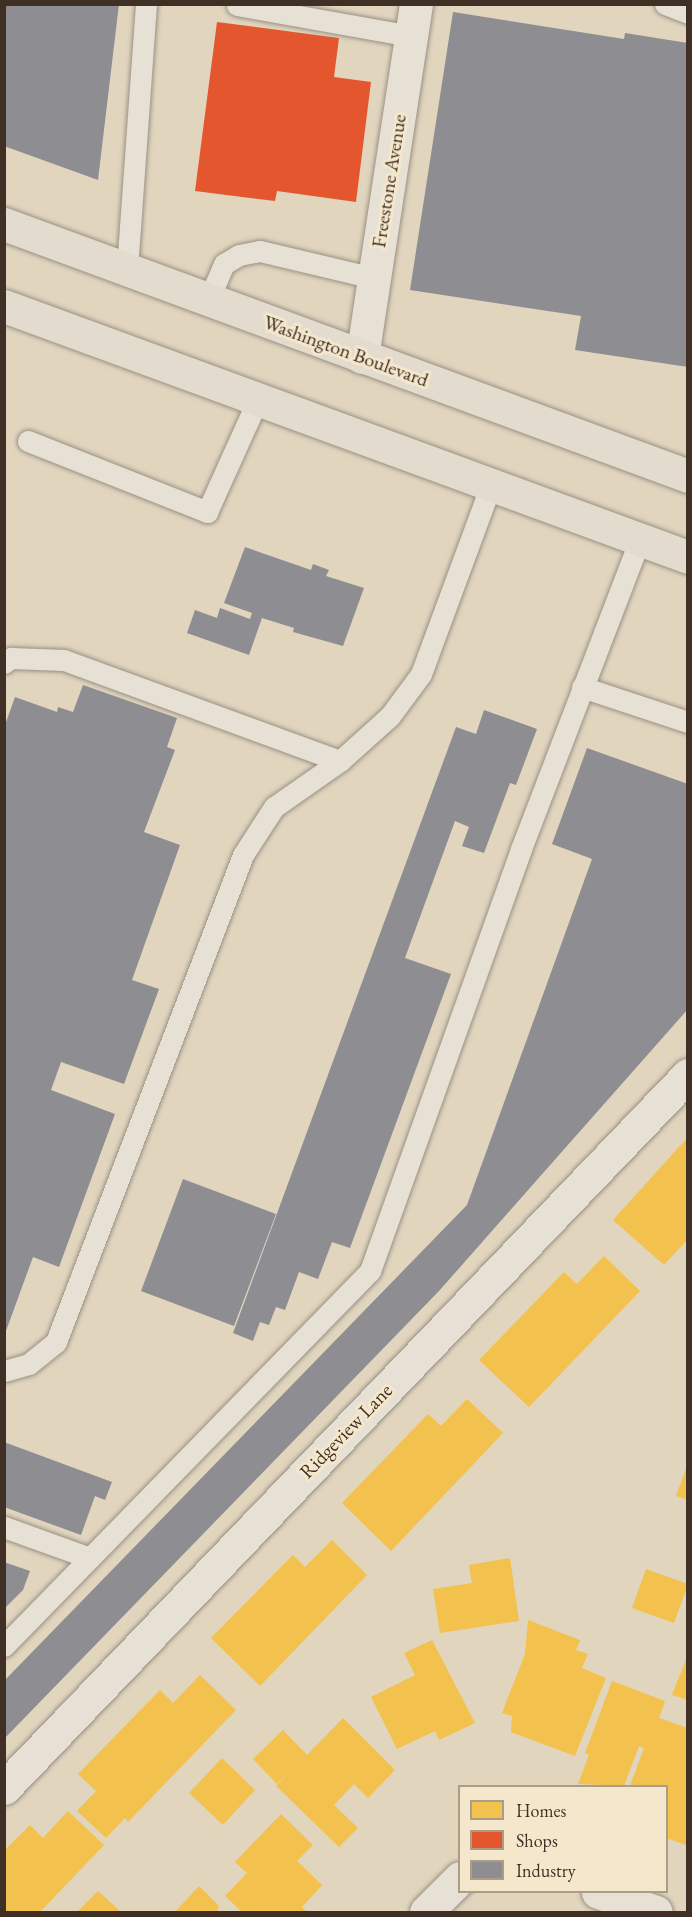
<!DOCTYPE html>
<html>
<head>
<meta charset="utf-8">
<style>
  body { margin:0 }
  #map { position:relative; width:692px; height:1917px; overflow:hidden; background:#e1d5be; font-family:"EB Garamond",serif }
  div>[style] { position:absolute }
  .homes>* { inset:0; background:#f2c14e }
  .shops>* { inset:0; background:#e4572e }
  .industry>* { inset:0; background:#8d8d92 }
  .roads { filter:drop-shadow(0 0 2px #9a9183) drop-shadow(0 0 2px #9a9183) }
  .lane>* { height:21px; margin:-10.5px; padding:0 10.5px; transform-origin:10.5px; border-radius:10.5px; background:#e7e1d5 }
  .street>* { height:33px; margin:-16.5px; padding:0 16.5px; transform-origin:16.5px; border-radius:16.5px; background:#e7e1d5 }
  .primary>* { height:33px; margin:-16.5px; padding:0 16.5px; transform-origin:16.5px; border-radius:16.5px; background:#e3dcce }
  span { translate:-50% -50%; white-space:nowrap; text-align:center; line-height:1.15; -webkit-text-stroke:6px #f5e7cc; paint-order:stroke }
  .street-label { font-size:20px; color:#3f2f24 }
  .frame { position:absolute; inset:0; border:6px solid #3f2f24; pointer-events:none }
  .legend { position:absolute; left:458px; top:1785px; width:210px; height:108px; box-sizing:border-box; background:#f5e7cc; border:2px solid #ac9d89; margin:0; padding:8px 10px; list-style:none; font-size:18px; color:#3f2f24 }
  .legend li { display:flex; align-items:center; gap:12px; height:30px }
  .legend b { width:30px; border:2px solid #ac9d89 }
</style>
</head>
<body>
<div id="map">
  <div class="homes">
    <div style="clip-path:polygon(688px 1137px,688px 1239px,664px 1265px,613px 1220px)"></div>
    <div style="clip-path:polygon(604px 1256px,640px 1291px,529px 1407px,479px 1360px,564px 1272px,577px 1284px)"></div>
    <div style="clip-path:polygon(467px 1399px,503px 1433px,391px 1551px,342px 1503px,428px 1414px,441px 1426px)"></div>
    <div style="clip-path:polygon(687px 1466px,688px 1466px,688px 1500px,676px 1496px)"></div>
    <div style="clip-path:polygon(332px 1540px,367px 1575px,260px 1686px,211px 1638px,293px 1555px,305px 1567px)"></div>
    <div style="clip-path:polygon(510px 1558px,519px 1621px,440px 1633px,433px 1589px,472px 1583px,469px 1565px)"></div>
    <div style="clip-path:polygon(646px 1569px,688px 1584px,674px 1623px,632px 1608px)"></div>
    <div style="clip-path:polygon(528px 1620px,580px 1640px,576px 1650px,588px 1654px,582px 1668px,606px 1678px,575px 1756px,511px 1732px,512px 1716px,502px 1713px,525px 1654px)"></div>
    <div style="clip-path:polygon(432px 1640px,475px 1723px,439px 1740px,435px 1731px,397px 1749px,371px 1697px,415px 1675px,404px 1653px)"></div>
    <div style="clip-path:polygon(687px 1657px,688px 1657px,688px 1700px,672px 1695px)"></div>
    <div style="clip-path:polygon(200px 1675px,236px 1710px,128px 1822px,125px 1818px,106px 1838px,77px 1811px,96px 1791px,78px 1774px,160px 1690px,173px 1703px)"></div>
    <div style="clip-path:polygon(612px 1681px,665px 1701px,659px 1718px,688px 1728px,686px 1845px,666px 1838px,666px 1786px,630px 1786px,644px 1748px,639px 1746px,624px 1786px,578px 1784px,589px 1755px,585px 1753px)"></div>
    <div style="clip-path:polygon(343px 1718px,395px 1770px,368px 1798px,354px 1784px,334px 1805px,358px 1828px,339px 1847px,276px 1786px,295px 1767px,277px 1784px,253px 1759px,283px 1730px,307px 1755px)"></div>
    <div style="clip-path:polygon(222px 1758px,255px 1790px,223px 1825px,189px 1793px)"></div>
    <div style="clip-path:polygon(68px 1811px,104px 1845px,40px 1912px,4px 1912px,4px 1851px,30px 1825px,43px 1838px)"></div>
    <div style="clip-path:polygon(281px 1814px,313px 1845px,297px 1861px,322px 1885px,302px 1907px,307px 1912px,242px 1912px,225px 1896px,247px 1873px,235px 1862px)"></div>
    <div style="clip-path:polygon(199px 1886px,219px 1906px,217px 1912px,175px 1912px)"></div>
    <div style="clip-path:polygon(98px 1891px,121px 1912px,77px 1912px)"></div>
  </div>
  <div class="shops">
    <div style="clip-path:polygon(217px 22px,339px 38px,334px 77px,371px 82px,356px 202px,277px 191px,275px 201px,195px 191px)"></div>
  </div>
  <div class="industry">
    <div style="clip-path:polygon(4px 4px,119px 4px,98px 180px,4px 146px)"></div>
    <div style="clip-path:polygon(453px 12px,624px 39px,625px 33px,688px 43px,688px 367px,575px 350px,581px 316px,410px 290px)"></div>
    <div style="clip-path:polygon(245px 547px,311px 570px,313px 564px,329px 570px,326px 576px,364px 588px,343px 646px,293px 632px,294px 628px,262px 618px,249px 655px,187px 633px,195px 610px,217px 618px,220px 608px,250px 619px,252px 613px,224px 603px)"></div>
    <div style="clip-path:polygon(83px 685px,177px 718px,167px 747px,175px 750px,144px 832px,180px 845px,132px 980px,159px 989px,124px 1084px,61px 1062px,51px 1090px,115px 1114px,59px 1267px,33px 1257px,6px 1331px,5px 725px,15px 697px,57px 712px,58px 707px,73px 712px)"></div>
    <div style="clip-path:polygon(484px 710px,537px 729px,516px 785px,510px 783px,484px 853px,462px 846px,469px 827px,455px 821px,405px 958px,451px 974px,350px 1248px,332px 1242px,318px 1279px,299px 1272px,285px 1310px,276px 1307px,269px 1325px,260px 1322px,253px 1341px,233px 1333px,456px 727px,476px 734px)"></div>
    <div style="clip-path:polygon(587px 748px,688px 784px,688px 1009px,439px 1291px,4px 1739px,4px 1681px,467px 1205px,592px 859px,552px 844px)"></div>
    <div style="clip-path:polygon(183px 1179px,276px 1214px,234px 1326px,141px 1291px)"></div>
    <div style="clip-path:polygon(4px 1442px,112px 1482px,105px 1500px,95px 1496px,81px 1535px,4px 1507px)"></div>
    <div style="clip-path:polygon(4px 1562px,30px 1571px,23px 1590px,4px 1609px)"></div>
  </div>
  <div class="roads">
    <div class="lane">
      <div style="left:665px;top:4px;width:25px;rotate:21deg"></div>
      <div style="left:237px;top:5px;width:177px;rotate:10.1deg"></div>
      <div style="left:127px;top:269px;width:266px;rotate:-85.9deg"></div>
      <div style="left:209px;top:299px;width:38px;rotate:-67deg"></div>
      <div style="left:224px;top:264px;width:17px;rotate:-31deg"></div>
      <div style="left:239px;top:255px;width:21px;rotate:-11deg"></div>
      <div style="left:260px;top:251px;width:117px;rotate:13.3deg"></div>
      <div style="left:28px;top:441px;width:193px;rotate:21.6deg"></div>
      <div style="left:207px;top:512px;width:124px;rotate:-65.7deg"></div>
      <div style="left:4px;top:663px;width:9px;rotate:-36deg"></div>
      <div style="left:11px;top:658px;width:53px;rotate:2.2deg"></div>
      <div style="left:64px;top:660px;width:294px;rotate:20.1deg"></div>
      <div style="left:340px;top:761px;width:80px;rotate:145.1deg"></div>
      <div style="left:274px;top:807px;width:57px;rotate:122.9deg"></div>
      <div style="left:243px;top:855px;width:522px;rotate:111.01deg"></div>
      <div style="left:56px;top:1342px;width:35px;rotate:141deg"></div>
      <div style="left:29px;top:1364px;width:26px;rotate:164deg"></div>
      <div style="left:582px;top:687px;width:112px;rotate:18.3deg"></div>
      <div style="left:340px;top:761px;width:67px;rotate:-42deg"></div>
      <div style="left:390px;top:716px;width:52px;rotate:-53.6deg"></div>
      <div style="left:421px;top:674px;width:202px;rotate:-69.7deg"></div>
      <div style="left:4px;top:1527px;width:91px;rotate:19.8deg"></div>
      <div style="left:4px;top:1646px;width:524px;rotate:-45.7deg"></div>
      <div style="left:370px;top:1271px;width:448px;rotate:-70.3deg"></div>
      <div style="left:521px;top:849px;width:332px;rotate:-69deg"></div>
    </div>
    <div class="street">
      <div style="left:362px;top:357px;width:357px;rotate:-81.3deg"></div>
      <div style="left:4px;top:1788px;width:988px;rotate:-46.19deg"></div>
      <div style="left:598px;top:1892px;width:61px;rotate:19deg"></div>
      <div style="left:426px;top:1912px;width:48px;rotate:-45deg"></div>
    </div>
    <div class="primary">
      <div style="left:4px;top:224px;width:729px;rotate:20.22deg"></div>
      <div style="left:4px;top:306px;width:729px;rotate:20.15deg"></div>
    </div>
  </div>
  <div class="street-label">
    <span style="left:389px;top:181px;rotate:-81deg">Freestone Avenue</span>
    <span style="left:346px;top:351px;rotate:20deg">Washington Boulevard</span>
    <span style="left:346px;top:1431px;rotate:-46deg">Ridgeview Lane</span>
  </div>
  <div class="frame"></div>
  <ul class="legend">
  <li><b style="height:16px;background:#f2c14e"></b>Homes</li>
  <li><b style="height:16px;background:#e4572e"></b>Shops</li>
  <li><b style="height:16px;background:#8d8d92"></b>Industry</li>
  </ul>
</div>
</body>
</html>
